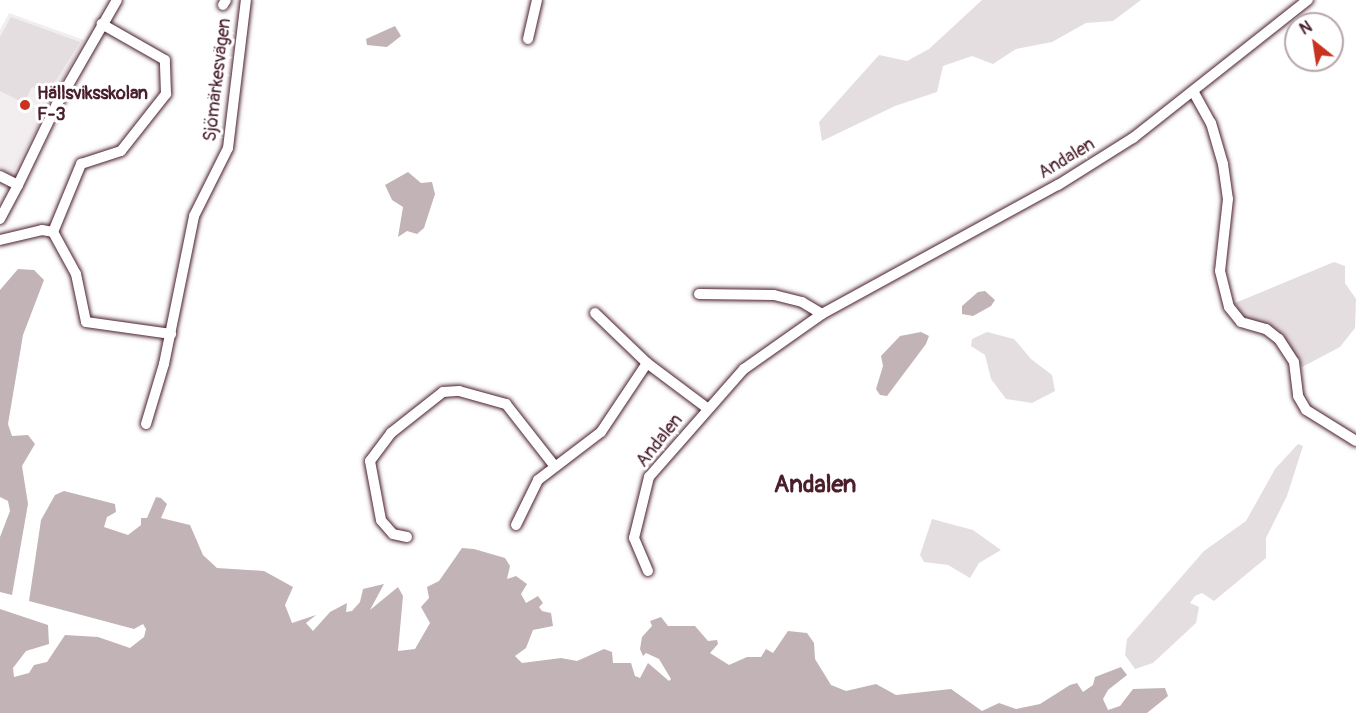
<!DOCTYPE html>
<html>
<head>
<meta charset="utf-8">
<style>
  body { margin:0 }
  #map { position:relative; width:1356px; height:713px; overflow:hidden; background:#fff; font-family:Pangolin,sans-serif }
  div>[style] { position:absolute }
  .built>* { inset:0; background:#f2eeef }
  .green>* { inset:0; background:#e5dee0 }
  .water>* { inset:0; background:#c1b3b6 }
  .roads { filter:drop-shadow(0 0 2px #4a1f2b) drop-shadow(0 0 2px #4a1f2b) }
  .minor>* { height:10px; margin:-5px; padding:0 5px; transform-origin:5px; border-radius:5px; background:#fff }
  .dots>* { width:16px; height:16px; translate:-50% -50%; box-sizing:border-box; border:3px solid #fff; border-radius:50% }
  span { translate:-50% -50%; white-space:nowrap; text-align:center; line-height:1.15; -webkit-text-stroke:6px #fff; paint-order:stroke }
  .street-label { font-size:18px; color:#4a1f2b }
  .poi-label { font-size:18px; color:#4a1f2b; font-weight:700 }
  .left { translate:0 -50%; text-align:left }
  .district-label { font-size:24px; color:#4a1f2b; font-weight:700 }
  .north { position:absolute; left:1284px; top:12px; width:60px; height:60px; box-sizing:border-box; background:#fff; border:2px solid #b7a5aa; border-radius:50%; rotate:330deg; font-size:16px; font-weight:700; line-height:24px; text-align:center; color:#4a1f2b }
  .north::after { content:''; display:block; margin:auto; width:21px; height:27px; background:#c8321e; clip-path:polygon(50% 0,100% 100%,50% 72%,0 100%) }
</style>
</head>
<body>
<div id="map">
  <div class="built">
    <div style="clip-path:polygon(9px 13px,84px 40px,12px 175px,0 169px,0 30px)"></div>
  </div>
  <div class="green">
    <div style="clip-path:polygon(982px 0,1141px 0,1113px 21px,1086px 23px,1052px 42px,1016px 49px,993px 64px,972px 56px,943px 66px,937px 92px,895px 106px,822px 141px,819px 122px,879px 55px,907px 61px,929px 49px)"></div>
    <div style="clip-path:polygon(11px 17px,80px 42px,47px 95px,32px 87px,24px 103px,0 91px,0 37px)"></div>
    <div style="clip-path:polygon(1334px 262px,1345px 266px,1345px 283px,1356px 299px,1355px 328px,1340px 347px,1302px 367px,1296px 357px,1241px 317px,1235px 303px)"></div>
    <div style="clip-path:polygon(987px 332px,1014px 339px,1031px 359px,1052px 375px,1055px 391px,1032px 403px,1006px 399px,991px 379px,985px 355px,971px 346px,972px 339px)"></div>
    <div style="clip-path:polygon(1298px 444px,1303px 446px,1287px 496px,1266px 538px,1266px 558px,1214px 601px,1202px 593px,1195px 596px,1190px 603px,1199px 607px,1196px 623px,1153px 663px,1135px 669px,1125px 655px,1127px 639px,1204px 551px,1246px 521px,1275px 469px)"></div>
    <div style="clip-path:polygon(932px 519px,973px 530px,1001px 550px,979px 563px,970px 578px,948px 565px,924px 562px,920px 555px)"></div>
  </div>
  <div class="water">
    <div style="clip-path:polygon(395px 26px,401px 36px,387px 47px,367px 45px,366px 39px)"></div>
    <div style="clip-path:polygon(408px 172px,421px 183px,432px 182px,435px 194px,424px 228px,417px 234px,407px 231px,398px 237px,403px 207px,392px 200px,385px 185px)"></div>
    <div style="clip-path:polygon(18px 269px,34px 270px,44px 280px,23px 335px,8px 424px,12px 436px,28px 435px,35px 444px,22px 466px,28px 504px,12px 595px,0 592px,0 537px,10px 511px,8px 501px,0 497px,0 290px)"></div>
    <div style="clip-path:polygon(985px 291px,995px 300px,991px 306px,973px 316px,962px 314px,962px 306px,978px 292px)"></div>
    <div style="clip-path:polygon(921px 332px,929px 336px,926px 344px,887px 396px,880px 395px,876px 389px,883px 366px,881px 356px,900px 336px)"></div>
    <div style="clip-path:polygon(64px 491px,115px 504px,116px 512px,107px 517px,104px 527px,128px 535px,141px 525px,141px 518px,147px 518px,156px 497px,161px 498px,167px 504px,161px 518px,190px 525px,203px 555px,217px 568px,264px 571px,293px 587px,285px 605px,292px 623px,316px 615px,306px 623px,313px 631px,330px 612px,347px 603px,346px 612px,352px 611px,360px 602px,363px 589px,384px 584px,370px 610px,398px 587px,403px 596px,398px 651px,415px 649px,430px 623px,421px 607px,429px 598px,427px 587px,439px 581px,462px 548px,474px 549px,505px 558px,510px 566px,507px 579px,516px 576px,527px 584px,521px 594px,526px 603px,538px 596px,543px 603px,539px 607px,542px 611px,551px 613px,553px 626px,533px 630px,526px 648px,515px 656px,522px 663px,561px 658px,577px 661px,604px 649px,612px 652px,613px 663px,631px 663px,635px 676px,640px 678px,648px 663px,669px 681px,671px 679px,659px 659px,646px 653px,643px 656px,640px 649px,642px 637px,652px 626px,650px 621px,661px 617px,668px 626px,695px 626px,708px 641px,717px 640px,718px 644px,710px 653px,729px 665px,747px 657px,761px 657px,766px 649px,773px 653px,788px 631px,807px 633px,814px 643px,815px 659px,831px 685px,846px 691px,876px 684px,896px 695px,951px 689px,982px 711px,999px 703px,1016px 709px,1040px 704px,1070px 685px,1077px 683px,1083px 692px,1093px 685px,1095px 677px,1121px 667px,1127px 675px,1108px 690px,1103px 699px,1108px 710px,1120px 706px,1133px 689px,1165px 688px,1168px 696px,1147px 713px,0 713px,0 609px,48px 625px,49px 644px,26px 651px,13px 668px,14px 677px,29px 673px,34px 665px,47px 662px,65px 635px,98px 637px,130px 648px,144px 637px,146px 629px,143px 624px,134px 629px,29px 601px,41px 520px,55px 495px)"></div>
  </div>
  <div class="roads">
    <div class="minor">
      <div style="left:223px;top:5px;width:6px;rotate:-59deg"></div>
      <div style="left:528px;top:39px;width:40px;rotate:-77deg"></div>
      <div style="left:1193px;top:91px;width:37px;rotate:61deg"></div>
      <div style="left:1211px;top:123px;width:43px;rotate:73.7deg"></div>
      <div style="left:1223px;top:164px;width:35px;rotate:82deg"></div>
      <div style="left:1228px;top:199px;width:72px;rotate:96.3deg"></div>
      <div style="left:1220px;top:271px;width:37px;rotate:76deg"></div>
      <div style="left:1229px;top:307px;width:19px;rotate:51deg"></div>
      <div style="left:1241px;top:322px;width:26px;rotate:16deg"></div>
      <div style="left:1266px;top:329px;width:16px;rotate:38deg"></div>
      <div style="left:1279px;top:339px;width:27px;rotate:57deg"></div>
      <div style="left:1294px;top:362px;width:34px;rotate:83deg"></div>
      <div style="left:1298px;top:396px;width:16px;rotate:60deg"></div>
      <div style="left:1306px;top:410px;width:59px;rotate:31.8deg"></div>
      <div style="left:0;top:176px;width:20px;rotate:27deg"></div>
      <div style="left:18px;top:185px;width:88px;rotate:-64.3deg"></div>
      <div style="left:56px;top:106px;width:122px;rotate:-60.1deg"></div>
      <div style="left:0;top:219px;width:38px;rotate:-62deg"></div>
      <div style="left:53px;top:232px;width:74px;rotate:-67.6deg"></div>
      <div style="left:81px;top:164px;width:42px;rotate:-18deg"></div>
      <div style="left:121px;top:151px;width:73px;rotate:-51.7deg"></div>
      <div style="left:166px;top:94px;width:34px;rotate:-92deg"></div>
      <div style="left:165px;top:60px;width:73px;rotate:-150.3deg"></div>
      <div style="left:0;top:240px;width:43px;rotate:-13.4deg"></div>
      <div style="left:42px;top:230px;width:11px;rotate:10deg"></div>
      <div style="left:53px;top:232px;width:48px;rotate:61.3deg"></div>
      <div style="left:76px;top:274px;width:49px;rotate:78.2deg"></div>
      <div style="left:86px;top:322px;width:86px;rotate:8deg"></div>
      <div style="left:699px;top:294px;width:75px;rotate:0.8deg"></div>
      <div style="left:774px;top:295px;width:29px;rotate:14deg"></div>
      <div style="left:802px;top:302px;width:23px;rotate:31deg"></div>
      <div style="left:595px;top:313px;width:72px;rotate:43.9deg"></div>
      <div style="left:146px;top:424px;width:63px;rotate:-73.3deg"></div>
      <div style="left:164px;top:364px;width:151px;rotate:-78.5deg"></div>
      <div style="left:194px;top:216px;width:76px;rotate:-63.4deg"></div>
      <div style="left:228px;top:148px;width:149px;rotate:-83.1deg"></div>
      <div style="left:516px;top:525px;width:50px;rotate:-63.9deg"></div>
      <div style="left:538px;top:480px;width:79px;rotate:-37.3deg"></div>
      <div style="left:601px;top:432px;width:83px;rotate:-56.3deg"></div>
      <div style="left:647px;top:363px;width:75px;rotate:36.9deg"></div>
      <div style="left:407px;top:537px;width:14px;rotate:-168deg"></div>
      <div style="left:393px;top:534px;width:18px;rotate:-131deg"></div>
      <div style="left:381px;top:520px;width:60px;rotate:-100.6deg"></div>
      <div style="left:370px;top:461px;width:35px;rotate:-53deg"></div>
      <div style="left:391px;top:433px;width:66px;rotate:-38.3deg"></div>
      <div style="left:443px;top:392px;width:16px;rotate:-4deg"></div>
      <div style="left:459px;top:391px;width:49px;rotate:15.5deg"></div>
      <div style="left:506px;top:404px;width:76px;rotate:51.9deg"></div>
      <div style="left:648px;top:571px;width:36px;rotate:-113deg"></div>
      <div style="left:634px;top:538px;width:63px;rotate:-76.2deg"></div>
      <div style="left:649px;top:477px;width:144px;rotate:-48.7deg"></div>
      <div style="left:744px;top:369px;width:95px;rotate:-35.2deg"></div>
      <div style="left:822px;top:314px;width:269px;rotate:-28.7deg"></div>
      <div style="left:1058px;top:185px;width:89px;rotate:-32.1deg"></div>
      <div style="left:1133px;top:138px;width:223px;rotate:-38.3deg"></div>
    </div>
  </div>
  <div class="dots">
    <div style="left:25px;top:105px;background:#c8321e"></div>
  </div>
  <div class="street-label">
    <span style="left:218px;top:80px;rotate:-83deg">Sjömärkesvägen</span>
    <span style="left:1067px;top:159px;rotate:-31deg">Andalen</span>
    <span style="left:660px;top:441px;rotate:-51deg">Andalen</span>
  </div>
  <div class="poi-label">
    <span class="left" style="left:37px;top:105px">Hällsviksskolan<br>F-3</span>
  </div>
  <div class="district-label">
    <span style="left:815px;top:485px">Andalen</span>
  </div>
  <div class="north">N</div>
</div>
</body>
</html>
